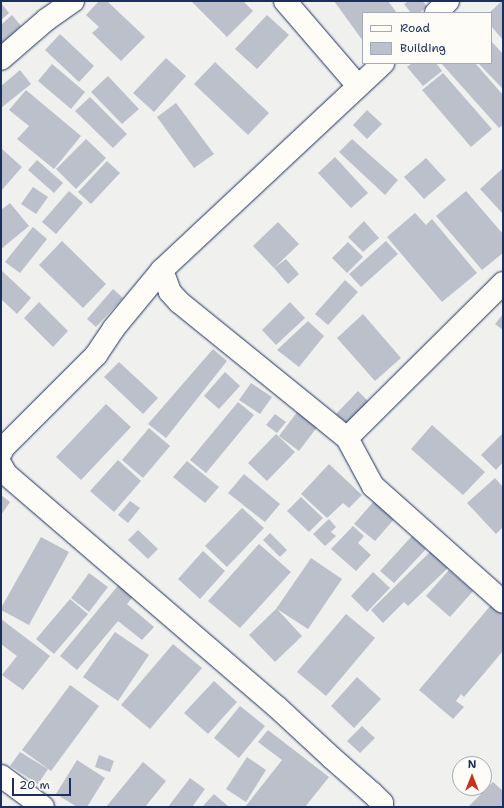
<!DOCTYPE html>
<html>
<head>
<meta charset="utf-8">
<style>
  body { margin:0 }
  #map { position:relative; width:504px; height:808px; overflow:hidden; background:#f0f0ee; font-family:"Shantell Sans",sans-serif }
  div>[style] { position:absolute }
  .building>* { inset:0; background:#bbc0ca }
  .roads { filter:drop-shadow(0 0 1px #1b2f5e) drop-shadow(0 0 1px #1b2f5e) }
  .minor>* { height:22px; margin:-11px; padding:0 11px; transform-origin:11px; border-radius:11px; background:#fdfcf7 }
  span { translate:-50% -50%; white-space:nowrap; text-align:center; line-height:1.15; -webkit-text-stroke:3px #fdfcf7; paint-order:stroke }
  .frame { position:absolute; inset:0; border:2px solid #1b2f5e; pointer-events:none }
  .legend { position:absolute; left:362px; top:12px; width:130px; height:52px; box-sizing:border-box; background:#fdfcf7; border:1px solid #a3aaba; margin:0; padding:5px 7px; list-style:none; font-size:12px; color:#1b2f5e }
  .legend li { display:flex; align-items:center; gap:8px; height:20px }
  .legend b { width:20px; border:1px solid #a3aaba }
  .north { position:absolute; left:452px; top:756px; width:40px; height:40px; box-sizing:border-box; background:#fdfcf7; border:1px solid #a3aaba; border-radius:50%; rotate:0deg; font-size:11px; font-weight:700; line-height:16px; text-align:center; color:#1b2f5e }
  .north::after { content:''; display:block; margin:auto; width:14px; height:18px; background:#c8321e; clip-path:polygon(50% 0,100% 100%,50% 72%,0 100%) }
  .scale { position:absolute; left:12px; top:778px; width:59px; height:18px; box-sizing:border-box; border:2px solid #1b2f5e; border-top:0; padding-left:5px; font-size:12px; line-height:14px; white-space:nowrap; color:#1b2f5e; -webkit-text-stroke:3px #fdfcf7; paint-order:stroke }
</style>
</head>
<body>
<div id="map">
  <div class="building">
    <div style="clip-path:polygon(99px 1px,107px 1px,145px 37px,121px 61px,92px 33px,99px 27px,86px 15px)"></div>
    <div style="clip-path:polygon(191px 1px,243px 1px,253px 11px,227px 37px)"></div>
    <div style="clip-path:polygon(334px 1px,388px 1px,397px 13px,363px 13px,363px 41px)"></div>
    <div style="clip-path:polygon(409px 1px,423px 1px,427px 7px,419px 13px,411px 13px,404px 4px)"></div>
    <div style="clip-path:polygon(502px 1px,503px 1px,503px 40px,491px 26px,491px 13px,489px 13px)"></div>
    <div style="clip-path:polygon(1px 3px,9px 13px,1px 20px)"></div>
    <div style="clip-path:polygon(12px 15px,21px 26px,1px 44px,1px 25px)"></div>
    <div style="clip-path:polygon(267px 15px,289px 35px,257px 69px,235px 49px)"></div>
    <div style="clip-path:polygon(60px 34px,94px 66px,79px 82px,45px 50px)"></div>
    <div style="clip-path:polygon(491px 41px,503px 54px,503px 89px,478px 63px,491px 63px)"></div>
    <div style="clip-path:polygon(166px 58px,186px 76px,154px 112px,133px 93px)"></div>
    <div style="clip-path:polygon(215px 62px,269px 113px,248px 135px,194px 84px)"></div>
    <div style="clip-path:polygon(412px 63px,436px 63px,442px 71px,423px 86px,407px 67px)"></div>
    <div style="clip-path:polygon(441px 63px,475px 63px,503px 95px,503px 125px,499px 128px)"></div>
    <div style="clip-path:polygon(52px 64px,85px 92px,71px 109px,38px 81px)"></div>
    <div style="clip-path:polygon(20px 70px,31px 84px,1px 108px,1px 86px)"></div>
    <div style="clip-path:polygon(443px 73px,492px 129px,471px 147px,422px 90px)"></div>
    <div style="clip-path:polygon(108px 76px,139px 109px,122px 124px,91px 92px)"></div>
    <div style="clip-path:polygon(26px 90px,81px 136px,54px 169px,17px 139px,29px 126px,9px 110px)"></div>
    <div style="clip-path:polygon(90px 97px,127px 134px,113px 148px,75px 111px)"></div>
    <div style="clip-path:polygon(176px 103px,214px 154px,194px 168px,157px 117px)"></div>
    <div style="clip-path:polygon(367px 110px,382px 124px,367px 139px,353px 125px)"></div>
    <div style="clip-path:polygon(86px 139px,106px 158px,76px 189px,56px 169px)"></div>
    <div style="clip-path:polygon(352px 139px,398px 180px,385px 195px,339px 152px)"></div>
    <div style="clip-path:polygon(1px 148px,22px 167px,1px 191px)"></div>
    <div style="clip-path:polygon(335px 157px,368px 193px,351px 208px,318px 173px)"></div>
    <div style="clip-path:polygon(426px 158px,446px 180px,424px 199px,404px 177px)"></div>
    <div style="clip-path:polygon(37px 160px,63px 183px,54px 193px,28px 170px)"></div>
    <div style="clip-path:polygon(107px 161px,120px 173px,91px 204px,78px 192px)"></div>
    <div style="clip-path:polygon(503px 168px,503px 214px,480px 189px)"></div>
    <div style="clip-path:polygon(33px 187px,48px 197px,36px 214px,21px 204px)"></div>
    <div style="clip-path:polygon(69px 191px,83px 203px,56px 234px,42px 222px)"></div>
    <div style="clip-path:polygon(466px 191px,503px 234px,503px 253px,482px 270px,436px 216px)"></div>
    <div style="clip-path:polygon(10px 203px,29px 226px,1px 249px,1px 210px)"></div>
    <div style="clip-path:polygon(415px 213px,426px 225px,432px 219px,477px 273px,442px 302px,387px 237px)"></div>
    <div style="clip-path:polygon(364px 221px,379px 238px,363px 252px,348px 237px)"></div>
    <div style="clip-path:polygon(278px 222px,299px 244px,274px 268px,253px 246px)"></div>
    <div style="clip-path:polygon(33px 227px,47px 239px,20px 273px,5px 262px)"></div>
    <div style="clip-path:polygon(62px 241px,106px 284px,83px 308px,39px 265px)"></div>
    <div style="clip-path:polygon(386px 241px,398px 254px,361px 287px,349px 274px)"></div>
    <div style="clip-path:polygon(348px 242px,363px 257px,347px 273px,332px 258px)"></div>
    <div style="clip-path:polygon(286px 259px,299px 274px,288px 284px,274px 268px)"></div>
    <div style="clip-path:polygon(1px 270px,31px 298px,17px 314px,1px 299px)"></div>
    <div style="clip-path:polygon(345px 280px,358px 292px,328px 325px,315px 314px)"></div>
    <div style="clip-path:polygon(113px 289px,123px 298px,96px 327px,87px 319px)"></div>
    <div style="clip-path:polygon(39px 302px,68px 331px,53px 347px,24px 318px)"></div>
    <div style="clip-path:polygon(290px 302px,305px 318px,276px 345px,262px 330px)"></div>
    <div style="clip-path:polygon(363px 314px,401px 358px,375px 381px,337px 338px)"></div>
    <div style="clip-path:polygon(503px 314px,503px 330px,495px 324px)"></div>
    <div style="clip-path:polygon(308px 321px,324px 336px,299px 367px,277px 350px)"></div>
    <div style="clip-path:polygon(213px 349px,227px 361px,166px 438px,148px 424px)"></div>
    <div style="clip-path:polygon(119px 362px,158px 398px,143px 414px,104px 377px)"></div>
    <div style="clip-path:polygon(225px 372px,240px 386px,219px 409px,204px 396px)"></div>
    <div style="clip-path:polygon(251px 383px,272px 397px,260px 414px,239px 400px)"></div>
    <div style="clip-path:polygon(358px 391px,373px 406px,351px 428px,336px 414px)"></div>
    <div style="clip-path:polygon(238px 402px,254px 415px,206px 473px,190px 460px)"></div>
    <div style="clip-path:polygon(106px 404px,131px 427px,81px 480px,56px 457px)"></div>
    <div style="clip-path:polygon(301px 407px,321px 422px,299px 451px,279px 436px)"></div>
    <div style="clip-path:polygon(275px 414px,286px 422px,277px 433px,266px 425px)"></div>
    <div style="clip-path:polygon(432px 425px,485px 472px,463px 495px,411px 449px)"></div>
    <div style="clip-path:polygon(149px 428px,170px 446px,143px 478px,122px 460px)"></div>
    <div style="clip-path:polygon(503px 433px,503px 462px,496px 470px,481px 455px)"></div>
    <div style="clip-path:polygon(276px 434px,295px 452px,267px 481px,248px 463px)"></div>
    <div style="clip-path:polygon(118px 460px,141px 481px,114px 512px,90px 491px)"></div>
    <div style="clip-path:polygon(187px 461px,219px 487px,205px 503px,173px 477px)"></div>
    <div style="clip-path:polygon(329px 464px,362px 495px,349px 508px,343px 503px,327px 518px,301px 494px)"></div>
    <div style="clip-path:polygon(244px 474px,280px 504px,265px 522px,228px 493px)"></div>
    <div style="clip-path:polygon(495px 478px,503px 487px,503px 527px,496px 534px,467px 503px)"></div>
    <div style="clip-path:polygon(1px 495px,10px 502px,1px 515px)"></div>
    <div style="clip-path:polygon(301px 497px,323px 518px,309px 532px,287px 511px)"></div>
    <div style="clip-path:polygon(375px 500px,396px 517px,375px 541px,354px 524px)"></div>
    <div style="clip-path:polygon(130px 501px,140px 508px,128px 523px,118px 515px)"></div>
    <div style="clip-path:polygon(242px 508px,264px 528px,227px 567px,205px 546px)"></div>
    <div style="clip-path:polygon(329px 519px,336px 527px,331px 532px,336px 536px,325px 546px,313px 534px)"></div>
    <div style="clip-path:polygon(353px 526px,364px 536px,358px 543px,371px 555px,356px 571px,331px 549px)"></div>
    <div style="clip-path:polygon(138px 530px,158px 549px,148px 559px,128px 540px)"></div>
    <div style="clip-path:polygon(270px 533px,287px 550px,280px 557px,263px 540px)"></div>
    <div style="clip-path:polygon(412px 536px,426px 549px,394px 583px,380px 571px)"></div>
    <div style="clip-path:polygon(41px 537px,69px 552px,29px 625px,1px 610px,1px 608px)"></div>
    <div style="clip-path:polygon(259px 544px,291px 572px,240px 628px,208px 601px)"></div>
    <div style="clip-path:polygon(203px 551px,225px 571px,200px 599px,178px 579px)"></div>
    <div style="clip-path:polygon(431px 551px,448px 568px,408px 606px,404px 602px,383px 623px,371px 610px)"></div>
    <div style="clip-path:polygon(311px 558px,342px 579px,308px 629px,277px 609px,302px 636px,275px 662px,249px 635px,276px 609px)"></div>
    <div style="clip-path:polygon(449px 570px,473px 591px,450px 617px,426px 596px)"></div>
    <div style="clip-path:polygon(373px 572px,390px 588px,367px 612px,351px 596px)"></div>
    <div style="clip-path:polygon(89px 573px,108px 587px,89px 612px,71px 598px)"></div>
    <div style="clip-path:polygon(121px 582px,135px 594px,127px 604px,154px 627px,142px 640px,118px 621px,77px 670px,60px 656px)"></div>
    <div style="clip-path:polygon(70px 599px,88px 614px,54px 654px,36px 639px)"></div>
    <div style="clip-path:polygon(491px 605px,503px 615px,503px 651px,464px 697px,461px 694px,456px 701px,464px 707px,453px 719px,419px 690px)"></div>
    <div style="clip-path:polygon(346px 614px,375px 638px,326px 696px,297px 672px)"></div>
    <div style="clip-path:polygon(1px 619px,50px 656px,23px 690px,2px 675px,17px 656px,1px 644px)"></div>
    <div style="clip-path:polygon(115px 632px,149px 655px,118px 701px,83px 677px)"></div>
    <div style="clip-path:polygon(173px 644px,202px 668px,150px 729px,121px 705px)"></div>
    <div style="clip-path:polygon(357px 677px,381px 699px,354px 728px,331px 706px)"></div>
    <div style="clip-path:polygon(214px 681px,237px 702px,208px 734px,184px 713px)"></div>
    <div style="clip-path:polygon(70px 685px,99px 706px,51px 771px,22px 750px)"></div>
    <div style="clip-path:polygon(240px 706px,265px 726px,239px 758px,214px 738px)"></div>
    <div style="clip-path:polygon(362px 726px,375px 738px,360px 753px,347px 741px)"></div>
    <div style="clip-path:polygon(268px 730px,329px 777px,305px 807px,245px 807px,282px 760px,258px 742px)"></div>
    <div style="clip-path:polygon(20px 752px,48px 769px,38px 784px,10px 766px)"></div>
    <div style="clip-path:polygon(99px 755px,114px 761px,110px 772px,95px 767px)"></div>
    <div style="clip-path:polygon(247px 757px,266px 770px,246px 802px,226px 789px)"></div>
    <div style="clip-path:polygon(77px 760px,105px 778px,87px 807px,77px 807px,56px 794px)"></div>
    <div style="clip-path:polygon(143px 762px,166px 781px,145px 807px,106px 807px)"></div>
    <div style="clip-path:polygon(190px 778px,205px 789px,192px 807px,168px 807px)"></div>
    <div style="clip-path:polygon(493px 782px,503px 791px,503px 807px,468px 807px)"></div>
    <div style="clip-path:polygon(214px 794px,229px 807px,202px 807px)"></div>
  </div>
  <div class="roads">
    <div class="minor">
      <div style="left:285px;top:1px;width:112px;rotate:49.3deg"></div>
      <div style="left:436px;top:13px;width:17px;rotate:-45deg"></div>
      <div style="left:1px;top:59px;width:60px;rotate:-40.9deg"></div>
      <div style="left:46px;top:20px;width:33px;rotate:-35deg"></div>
      <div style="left:162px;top:270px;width:23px;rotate:70deg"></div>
      <div style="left:170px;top:292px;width:13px;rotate:48deg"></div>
      <div style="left:179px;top:302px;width:216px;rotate:39deg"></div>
      <div style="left:347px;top:438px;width:55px;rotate:61.6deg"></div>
      <div style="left:373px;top:486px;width:174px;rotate:41.7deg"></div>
      <div style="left:347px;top:438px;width:220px;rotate:-44.8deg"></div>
      <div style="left:1px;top:453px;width:5px;rotate:-68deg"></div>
      <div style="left:3px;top:448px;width:132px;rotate:-45deg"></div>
      <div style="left:96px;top:355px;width:32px;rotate:-56deg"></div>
      <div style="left:114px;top:328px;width:75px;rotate:-50.4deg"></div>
      <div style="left:162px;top:270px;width:303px;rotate:-43.1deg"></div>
      <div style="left:1px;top:465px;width:10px;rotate:61deg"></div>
      <div style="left:6px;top:474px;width:357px;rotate:40.7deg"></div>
      <div style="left:277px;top:707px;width:75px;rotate:42.8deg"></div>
      <div style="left:332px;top:758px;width:53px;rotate:41.2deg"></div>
      <div style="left:372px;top:793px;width:14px;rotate:45deg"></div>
      <div style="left:382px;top:803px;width:4px;rotate:90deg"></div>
      <div style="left:1px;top:776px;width:52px;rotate:36.4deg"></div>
    </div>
  </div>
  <div class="frame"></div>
  <ul class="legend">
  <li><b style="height:5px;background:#fdfcf7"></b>Road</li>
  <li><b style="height:11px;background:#bbc0ca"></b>Building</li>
  </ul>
  <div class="north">N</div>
  <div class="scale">20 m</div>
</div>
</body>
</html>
